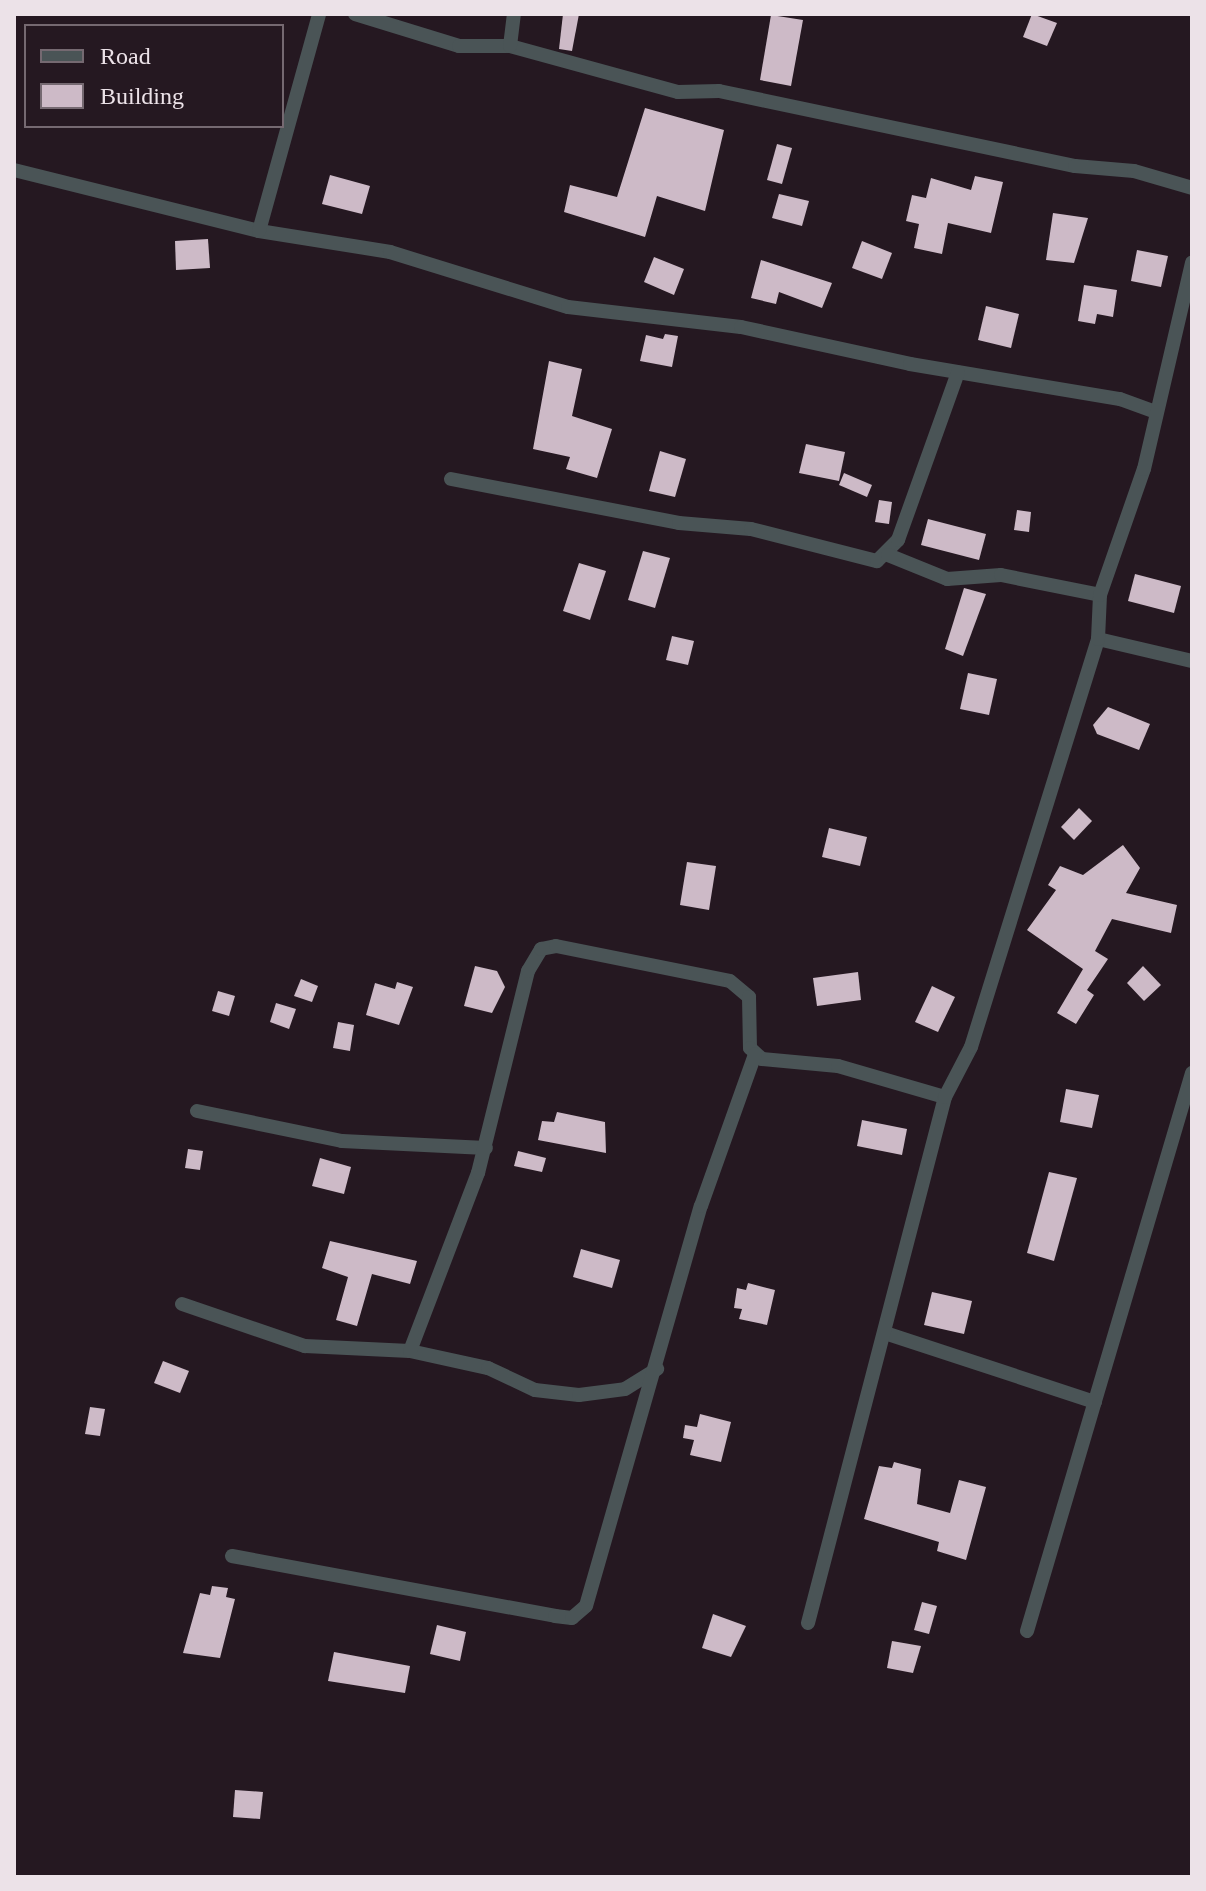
<!DOCTYPE html>
<html>
<head>
<meta charset="utf-8">
<style>
  body { margin:0 }
  #map { position:relative; width:1206px; height:1891px; overflow:hidden; background:#251821; font-family:"Times New Roman",serif }
  div>[style] { position:absolute }
  .building>* { inset:0; background:#cdbac7 }
  .minor>* { height:14px; margin:-7px; padding:0 7px; transform-origin:7px; border-radius:7px; background:#4a5456 }
  span { translate:-50% -50%; white-space:nowrap; text-align:center; line-height:1.15; -webkit-text-stroke:8px #251821; paint-order:stroke }
  .frame { position:absolute; inset:0; border:16px solid #ece2e8; pointer-events:none }
  .legend { position:absolute; left:24px; top:24px; width:260px; height:104px; box-sizing:border-box; background:#251821; border:2px solid #756971; margin:0; padding:10px 14px; list-style:none; font-size:24px; color:#ece2e8 }
  .legend li { display:flex; align-items:center; gap:16px; height:40px }
  .legend b { width:40px; border:2px solid #756971 }
</style>
</head>
<body>
<div id="map">
  <div class="building">
    <div style="clip-path:polygon(563px 14px,579px 14px,572px 51px,559px 49px)"></div>
    <div style="clip-path:polygon(1032px 14px,1057px 23px,1047px 46px,1023px 37px)"></div>
    <div style="clip-path:polygon(771px 15px,803px 20px,791px 86px,760px 80px)"></div>
    <div style="clip-path:polygon(645px 108px,724px 130px,705px 211px,657px 196px,645px 237px,564px 212px,570px 185px,617px 197px)"></div>
    <div style="clip-path:polygon(777px 144px,792px 148px,782px 184px,767px 180px)"></div>
    <div style="clip-path:polygon(330px 175px,370px 186px,362px 214px,322px 204px)"></div>
    <div style="clip-path:polygon(975px 176px,1003px 182px,991px 233px,948px 223px,942px 254px,914px 248px,919px 224px,906px 221px,912px 195px,926px 198px,931px 178px,971px 190px)"></div>
    <div style="clip-path:polygon(779px 194px,809px 201px,802px 226px,772px 218px)"></div>
    <div style="clip-path:polygon(1053px 213px,1088px 218px,1074px 263px,1046px 260px)"></div>
    <div style="clip-path:polygon(208px 239px,210px 268px,176px 270px,175px 241px)"></div>
    <div style="clip-path:polygon(862px 241px,892px 253px,882px 279px,852px 268px)"></div>
    <div style="clip-path:polygon(1137px 250px,1168px 256px,1161px 287px,1131px 281px)"></div>
    <div style="clip-path:polygon(654px 257px,684px 269px,674px 295px,644px 282px)"></div>
    <div style="clip-path:polygon(761px 260px,832px 283px,822px 308px,779px 292px,776px 304px,751px 298px)"></div>
    <div style="clip-path:polygon(1084px 285px,1117px 290px,1113px 317px,1097px 314px,1095px 324px,1078px 321px)"></div>
    <div style="clip-path:polygon(986px 306px,1019px 314px,1011px 348px,978px 340px)"></div>
    <div style="clip-path:polygon(665px 334px,678px 336px,672px 367px,640px 361px,646px 335px,663px 339px)"></div>
    <div style="clip-path:polygon(549px 361px,582px 369px,572px 416px,612px 429px,597px 478px,566px 469px,570px 457px,533px 449px)"></div>
    <div style="clip-path:polygon(806px 444px,845px 452px,839px 481px,799px 473px)"></div>
    <div style="clip-path:polygon(660px 451px,686px 459px,675px 497px,649px 491px)"></div>
    <div style="clip-path:polygon(844px 473px,872px 485px,867px 497px,839px 485px)"></div>
    <div style="clip-path:polygon(879px 500px,892px 502px,889px 524px,875px 522px)"></div>
    <div style="clip-path:polygon(1017px 510px,1031px 512px,1029px 532px,1014px 530px)"></div>
    <div style="clip-path:polygon(928px 519px,986px 534px,979px 560px,921px 545px)"></div>
    <div style="clip-path:polygon(643px 551px,670px 558px,655px 608px,628px 600px)"></div>
    <div style="clip-path:polygon(579px 563px,606px 571px,590px 620px,563px 611px)"></div>
    <div style="clip-path:polygon(1135px 574px,1181px 586px,1174px 613px,1128px 601px)"></div>
    <div style="clip-path:polygon(964px 588px,986px 594px,963px 656px,945px 649px)"></div>
    <div style="clip-path:polygon(672px 636px,694px 641px,688px 665px,666px 660px)"></div>
    <div style="clip-path:polygon(968px 673px,997px 679px,989px 715px,960px 709px)"></div>
    <div style="clip-path:polygon(1108px 707px,1150px 724px,1139px 750px,1097px 734px,1093px 725px)"></div>
    <div style="clip-path:polygon(1079px 808px,1092px 821px,1074px 840px,1061px 827px)"></div>
    <div style="clip-path:polygon(829px 828px,867px 837px,860px 866px,822px 857px)"></div>
    <div style="clip-path:polygon(1123px 845px,1140px 868px,1126px 893px,1177px 905px,1171px 933px,1112px 919px,1095px 951px,1108px 959px,1087px 990px,1094px 995px,1076px 1024px,1057px 1013px,1083px 969px,1027px 930px,1056px 890px,1048px 885px,1060px 866px,1083px 875px)"></div>
    <div style="clip-path:polygon(687px 862px,716px 866px,709px 910px,680px 905px)"></div>
    <div style="clip-path:polygon(475px 966px,497px 971px,505px 987px,492px 1013px,464px 1006px)"></div>
    <div style="clip-path:polygon(1143px 966px,1161px 985px,1144px 1001px,1127px 983px)"></div>
    <div style="clip-path:polygon(858px 972px,861px 1000px,817px 1006px,813px 978px)"></div>
    <div style="clip-path:polygon(301px 979px,318px 986px,312px 1002px,294px 996px)"></div>
    <div style="clip-path:polygon(397px 982px,413px 987px,399px 1025px,366px 1015px,375px 983px,395px 989px)"></div>
    <div style="clip-path:polygon(932px 986px,955px 997px,938px 1032px,915px 1022px)"></div>
    <div style="clip-path:polygon(218px 991px,235px 996px,229px 1016px,212px 1011px)"></div>
    <div style="clip-path:polygon(276px 1003px,296px 1009px,289px 1029px,270px 1022px)"></div>
    <div style="clip-path:polygon(338px 1022px,354px 1025px,350px 1051px,333px 1048px)"></div>
    <div style="clip-path:polygon(1066px 1089px,1099px 1095px,1092px 1128px,1060px 1122px)"></div>
    <div style="clip-path:polygon(557px 1112px,605px 1122px,606px 1153px,538px 1140px,542px 1121px,554px 1122px)"></div>
    <div style="clip-path:polygon(862px 1120px,907px 1129px,902px 1155px,857px 1146px)"></div>
    <div style="clip-path:polygon(188px 1149px,203px 1151px,200px 1170px,185px 1168px)"></div>
    <div style="clip-path:polygon(518px 1151px,546px 1158px,542px 1172px,514px 1166px)"></div>
    <div style="clip-path:polygon(320px 1158px,351px 1167px,344px 1194px,312px 1186px)"></div>
    <div style="clip-path:polygon(1049px 1172px,1077px 1178px,1054px 1261px,1027px 1253px)"></div>
    <div style="clip-path:polygon(330px 1241px,417px 1261px,410px 1284px,372px 1274px,357px 1326px,336px 1320px,348px 1277px,322px 1268px)"></div>
    <div style="clip-path:polygon(581px 1249px,620px 1260px,612px 1288px,573px 1277px)"></div>
    <div style="clip-path:polygon(748px 1283px,775px 1290px,767px 1325px,739px 1319px,742px 1309px,734px 1308px,737px 1288px,746px 1290px)"></div>
    <div style="clip-path:polygon(932px 1292px,972px 1301px,964px 1334px,924px 1325px)"></div>
    <div style="clip-path:polygon(163px 1361px,189px 1371px,180px 1393px,154px 1383px)"></div>
    <div style="clip-path:polygon(90px 1407px,105px 1409px,100px 1436px,85px 1434px)"></div>
    <div style="clip-path:polygon(700px 1414px,731px 1422px,721px 1462px,690px 1455px,694px 1440px,683px 1438px,685px 1425px,697px 1427px)"></div>
    <div style="clip-path:polygon(894px 1462px,921px 1469px,917px 1504px,950px 1513px,959px 1480px,986px 1487px,966px 1560px,937px 1551px,939px 1542px,864px 1519px,879px 1466px,892px 1468px)"></div>
    <div style="clip-path:polygon(212px 1586px,228px 1588px,226px 1597px,235px 1599px,220px 1658px,183px 1653px,200px 1593px,210px 1595px)"></div>
    <div style="clip-path:polygon(922px 1602px,937px 1606px,929px 1634px,914px 1630px)"></div>
    <div style="clip-path:polygon(713px 1614px,746px 1626px,731px 1657px,702px 1648px)"></div>
    <div style="clip-path:polygon(437px 1625px,466px 1632px,460px 1661px,430px 1654px)"></div>
    <div style="clip-path:polygon(892px 1641px,921px 1646px,913px 1673px,887px 1668px)"></div>
    <div style="clip-path:polygon(334px 1652px,410px 1666px,405px 1693px,328px 1681px)"></div>
    <div style="clip-path:polygon(235px 1790px,263px 1792px,260px 1819px,233px 1817px)"></div>
  </div>
  <div class="minor">
    <div style="left:355px;top:14px;width:109px;rotate:17.1deg"></div>
    <div style="left:459px;top:46px;width:51px"></div>
    <div style="left:510px;top:46px;width:174px;rotate:15.3deg"></div>
    <div style="left:678px;top:92px;width:41px;rotate:-1.4deg"></div>
    <div style="left:719px;top:91px;width:364px;rotate:11.9deg"></div>
    <div style="left:1075px;top:166px;width:59px;rotate:4.8deg"></div>
    <div style="left:1134px;top:171px;width:60px;rotate:16.3deg"></div>
    <div style="left:510px;top:46px;width:32px;rotate:-83deg"></div>
    <div style="left:14px;top:170px;width:252px;rotate:14deg"></div>
    <div style="left:259px;top:231px;width:133px;rotate:9.1deg"></div>
    <div style="left:390px;top:252px;width:186px;rotate:17.2deg"></div>
    <div style="left:568px;top:307px;width:174px;rotate:6.6deg"></div>
    <div style="left:741px;top:327px;width:173px;rotate:12.3deg"></div>
    <div style="left:910px;top:364px;width:213px;rotate:9.5deg"></div>
    <div style="left:1120px;top:399px;width:38px;rotate:20deg"></div>
    <div style="left:259px;top:231px;width:225px;rotate:-74.5deg"></div>
    <div style="left:451px;top:479px;width:232px;rotate:10.9deg"></div>
    <div style="left:679px;top:523px;width:72px;rotate:4.8deg"></div>
    <div style="left:751px;top:529px;width:130px;rotate:14.3deg"></div>
    <div style="left:877px;top:561px;width:30px;rotate:-45deg"></div>
    <div style="left:898px;top:540px;width:178px;rotate:-70.3deg"></div>
    <div style="left:888px;top:555px;width:64px;rotate:22.1deg"></div>
    <div style="left:947px;top:579px;width:54px;rotate:-4.2deg"></div>
    <div style="left:1001px;top:575px;width:101px;rotate:11.4deg"></div>
    <div style="left:1098px;top:639px;width:97px;rotate:13.2deg"></div>
    <div style="left:197px;top:1111px;width:148px;rotate:11.7deg"></div>
    <div style="left:342px;top:1141px;width:144px;rotate:2.8deg"></div>
    <div style="left:182px;top:1304px;width:130px;rotate:18.9deg"></div>
    <div style="left:305px;top:1346px;width:105px;rotate:2.7deg"></div>
    <div style="left:410px;top:1351px;width:80px;rotate:12.3deg"></div>
    <div style="left:488px;top:1368px;width:52px;rotate:25.1deg"></div>
    <div style="left:535px;top:1390px;width:44px;rotate:6.5deg"></div>
    <div style="left:579px;top:1395px;width:46px;rotate:-7.4deg"></div>
    <div style="left:625px;top:1389px;width:38px;rotate:-32deg"></div>
    <div style="left:885px;top:1333px;width:221px;rotate:18.2deg"></div>
    <div style="left:410px;top:1351px;width:191px;rotate:-69.1deg"></div>
    <div style="left:478px;top:1173px;width:208px;rotate:-76.1deg"></div>
    <div style="left:528px;top:971px;width:26px;rotate:-59deg"></div>
    <div style="left:541px;top:949px;width:15px;rotate:-11deg"></div>
    <div style="left:556px;top:946px;width:177px;rotate:11.4deg"></div>
    <div style="left:730px;top:981px;width:25px;rotate:40deg"></div>
    <div style="left:749px;top:997px;width:51px;rotate:88.9deg"></div>
    <div style="left:750px;top:1048px;width:16px;rotate:43deg"></div>
    <div style="left:762px;top:1059px;width:76px;rotate:5.3deg"></div>
    <div style="left:838px;top:1066px;width:111px;rotate:16.2deg"></div>
    <div style="left:232px;top:1556px;width:329px;rotate:10.5deg"></div>
    <div style="left:555px;top:1616px;width:17px;rotate:7deg"></div>
    <div style="left:572px;top:1618px;width:18px;rotate:-41deg"></div>
    <div style="left:586px;top:1606px;width:416px;rotate:-74deg"></div>
    <div style="left:701px;top:1206px;width:161px;rotate:-70.4deg"></div>
    <div style="left:808px;top:1623px;width:544px;rotate:-75.4deg"></div>
    <div style="left:945px;top:1097px;width:56px;rotate:-62.5deg"></div>
    <div style="left:971px;top:1047px;width:427px;rotate:-72.7deg"></div>
    <div style="left:1098px;top:639px;width:44px;rotate:-87.4deg"></div>
    <div style="left:1100px;top:595px;width:133px;rotate:-70.8deg"></div>
    <div style="left:1144px;top:469px;width:212px;rotate:-76.9deg"></div>
    <div style="left:1027px;top:1631px;width:582px;rotate:-73.53deg"></div>
  </div>
  <div class="frame"></div>
  <ul class="legend">
  <li><b style="height:10px;background:#4a5456"></b>Road</li>
  <li><b style="height:22px;background:#cdbac7"></b>Building</li>
  </ul>
</div>
</body>
</html>
